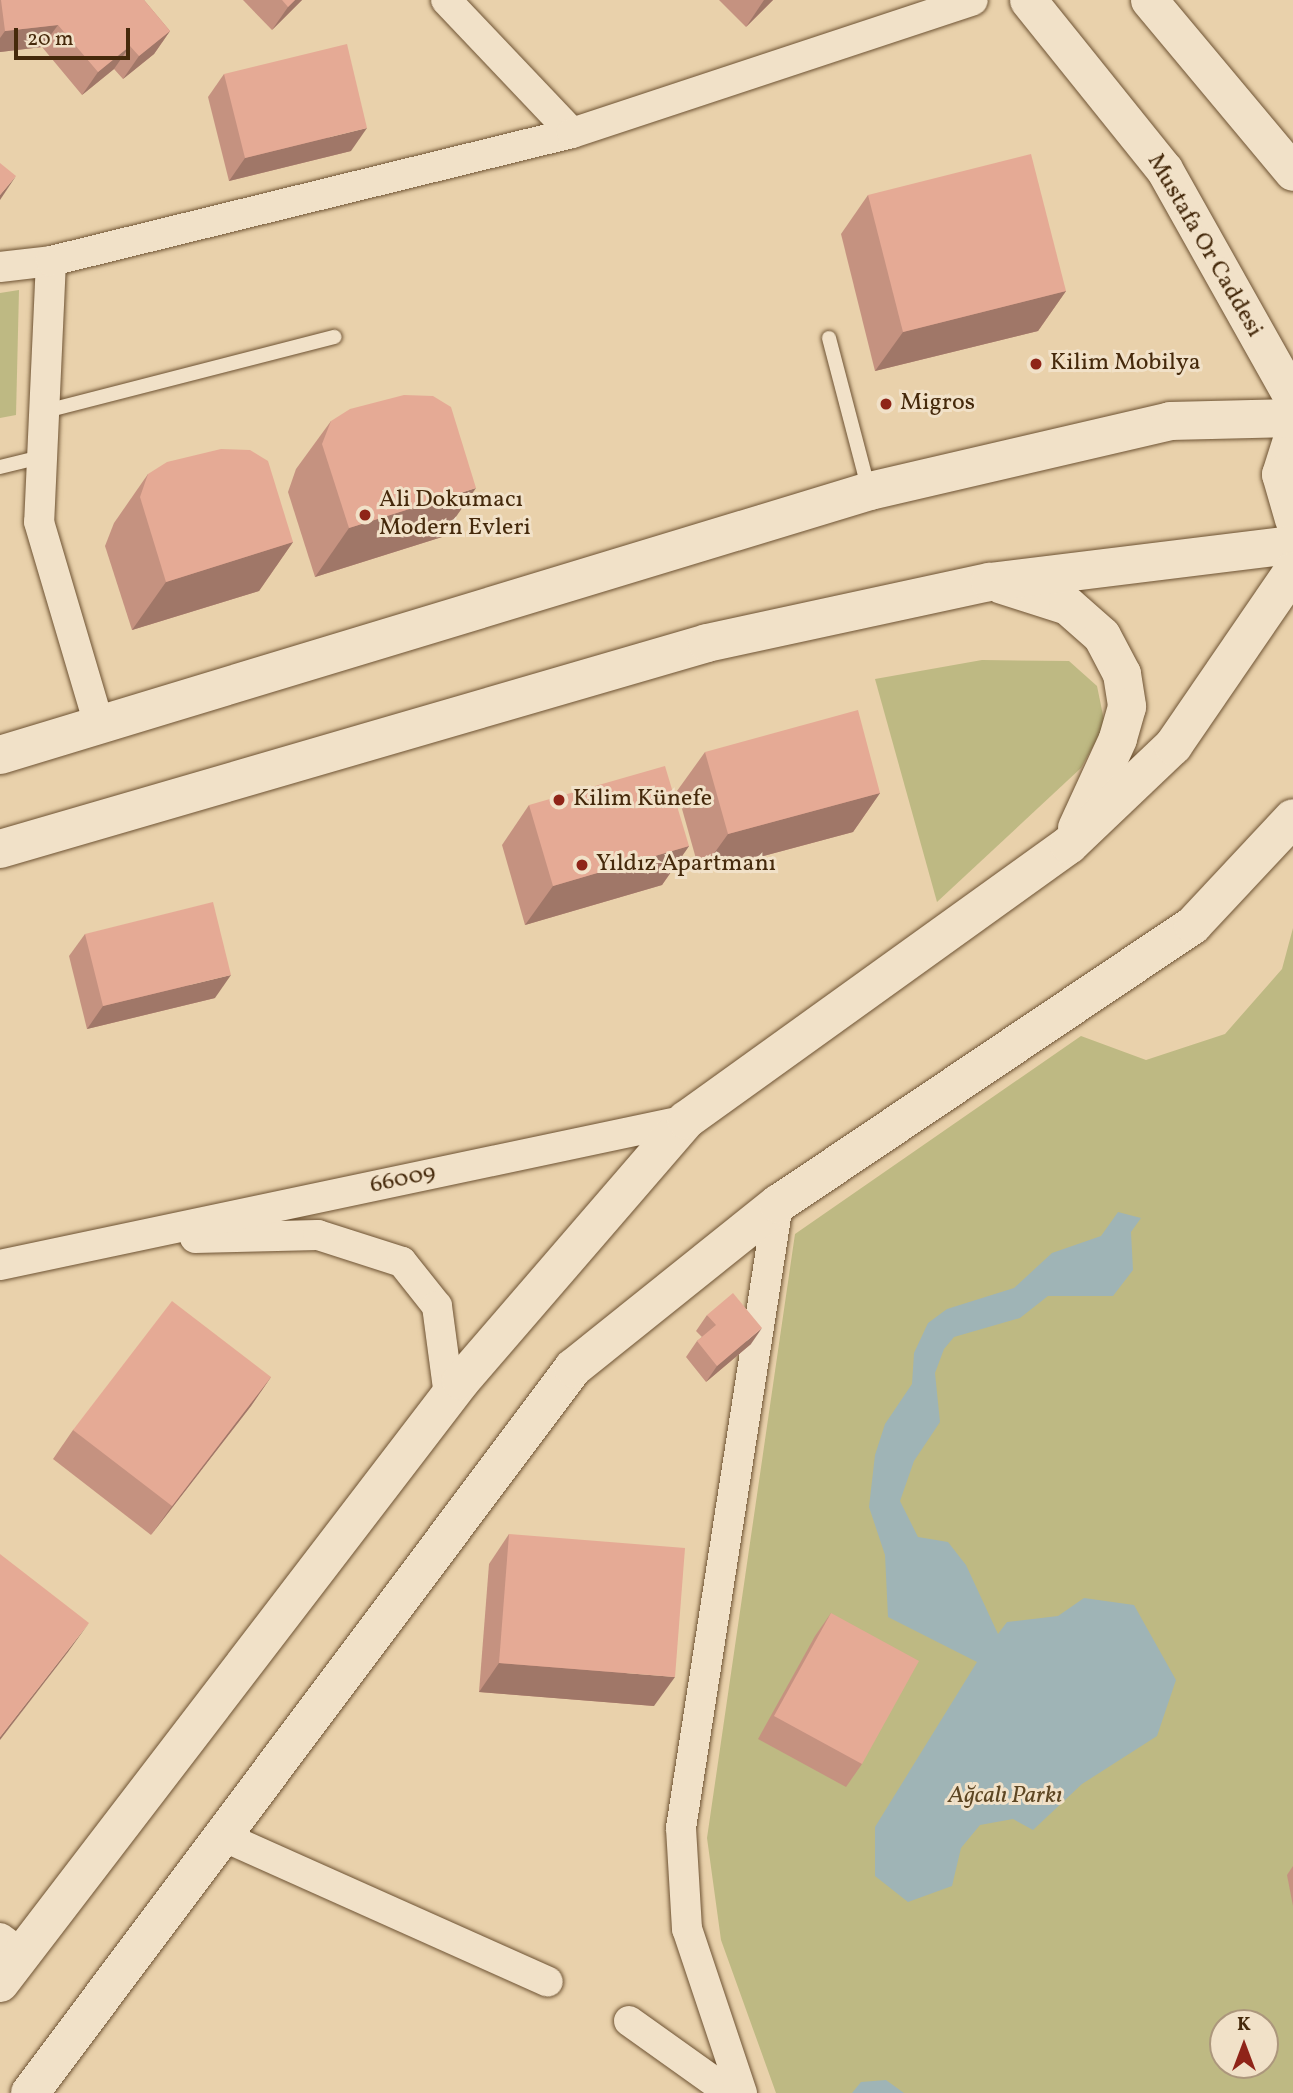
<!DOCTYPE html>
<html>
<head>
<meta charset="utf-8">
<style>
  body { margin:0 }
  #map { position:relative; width:1293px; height:2093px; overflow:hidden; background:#e9d1ab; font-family:Vollkorn,serif }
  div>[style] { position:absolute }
  .green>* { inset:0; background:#beb983 }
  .water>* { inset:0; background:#9fb4b6 }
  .roads { filter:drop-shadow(0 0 2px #6e5333) drop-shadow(0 0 2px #6e5333) }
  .service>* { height:14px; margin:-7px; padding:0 7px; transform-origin:7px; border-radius:7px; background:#f1e1c8 }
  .minor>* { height:30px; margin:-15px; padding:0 15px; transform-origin:15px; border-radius:15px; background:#f1e1c8 }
  .tertiary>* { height:37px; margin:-18.5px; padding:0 18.5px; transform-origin:18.5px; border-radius:18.5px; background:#f1e1c8 }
  .secondary>* { height:38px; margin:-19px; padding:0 19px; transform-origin:19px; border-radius:19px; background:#f1e1c8 }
  .wall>* { inset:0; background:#c59280 }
  .shaded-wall>* { inset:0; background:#a07768 }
  .building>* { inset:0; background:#e5aa95 }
  .dots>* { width:19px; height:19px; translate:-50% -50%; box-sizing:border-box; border:4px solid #f1e1c8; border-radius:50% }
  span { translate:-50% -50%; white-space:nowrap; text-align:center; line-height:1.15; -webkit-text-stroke:6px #f1e1c8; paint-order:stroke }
  .street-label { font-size:24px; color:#45290b }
  .poi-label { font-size:24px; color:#45290b }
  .left { translate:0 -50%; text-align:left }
  .park-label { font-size:24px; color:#5d4623; font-style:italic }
  .north { position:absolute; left:1209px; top:2009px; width:70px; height:70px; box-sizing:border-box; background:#f1e1c8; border:2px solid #ac977c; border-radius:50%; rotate:0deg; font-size:19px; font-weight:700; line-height:28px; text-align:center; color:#45290b }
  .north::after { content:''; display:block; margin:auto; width:24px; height:32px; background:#8f2418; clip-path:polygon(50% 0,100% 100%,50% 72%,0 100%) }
  .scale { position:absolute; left:14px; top:28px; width:116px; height:32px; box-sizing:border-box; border:4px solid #45290b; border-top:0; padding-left:9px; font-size:21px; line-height:24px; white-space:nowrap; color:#45290b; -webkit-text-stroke:5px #f1e1c8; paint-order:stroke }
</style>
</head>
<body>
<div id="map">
  <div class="green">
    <div style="clip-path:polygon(19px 290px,16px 415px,0 418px,0 293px)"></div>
    <div style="clip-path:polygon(982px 660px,1069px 661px,1097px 686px,1105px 725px,1081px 768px,937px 902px,875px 679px)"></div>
    <div style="clip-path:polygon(evenodd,1293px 928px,1293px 2093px,776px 2093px,721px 1940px,707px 1838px,795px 1234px,1081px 1036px,1146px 1060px,1225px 1034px,1282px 969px,1293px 928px,1223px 2023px,1265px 2023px,1265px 2065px,1223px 2065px,1223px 2023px)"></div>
  </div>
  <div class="water">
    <div style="clip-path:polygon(1118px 1212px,1141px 1218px,1131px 1232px,1133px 1270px,1113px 1296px,1048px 1296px,1020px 1318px,954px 1337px,944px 1349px,935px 1373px,940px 1422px,914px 1461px,900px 1501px,918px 1537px,948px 1542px,966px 1565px,998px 1634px,1007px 1622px,1058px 1616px,1084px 1598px,1134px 1605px,1176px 1680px,1157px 1736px,1082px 1784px,1033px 1830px,1013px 1819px,980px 1825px,961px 1848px,952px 1886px,908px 1902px,875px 1876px,875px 1827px,977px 1662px,888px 1617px,885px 1555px,869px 1507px,875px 1455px,885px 1424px,912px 1384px,914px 1353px,928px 1323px,947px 1309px,1014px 1288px,1052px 1253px,1101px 1236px)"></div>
    <div style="clip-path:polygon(886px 2080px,904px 2093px,852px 2093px,861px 2082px)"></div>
  </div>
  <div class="roads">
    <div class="service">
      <div style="left:829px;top:338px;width:157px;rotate:75.3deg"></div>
      <div style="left:42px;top:412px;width:302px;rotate:-14.4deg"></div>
      <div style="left:0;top:467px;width:42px;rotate:-13.7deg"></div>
    </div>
    <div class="minor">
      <div style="left:446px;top:0;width:183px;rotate:46.5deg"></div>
      <div style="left:51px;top:261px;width:261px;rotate:92.6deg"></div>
      <div style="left:39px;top:522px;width:211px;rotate:73.5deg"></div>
      <div style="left:0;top:267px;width:51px;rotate:-6.7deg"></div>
      <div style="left:51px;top:261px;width:536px;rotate:-13.8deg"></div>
      <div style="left:572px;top:133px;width:422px;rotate:-18.3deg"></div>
      <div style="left:195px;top:1238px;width:123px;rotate:-1.4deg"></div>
      <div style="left:318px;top:1235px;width:88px;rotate:17.8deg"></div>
      <div style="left:402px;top:1262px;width:56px;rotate:51.5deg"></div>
      <div style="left:437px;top:1306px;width:91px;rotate:82.4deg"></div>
      <div style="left:0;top:1265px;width:701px;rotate:-11.93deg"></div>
      <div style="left:220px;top:1835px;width:359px;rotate:24.1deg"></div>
      <div style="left:0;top:1938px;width:27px;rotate:36deg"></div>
      <div style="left:629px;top:2021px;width:124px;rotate:35.5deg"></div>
      <div style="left:742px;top:2093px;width:173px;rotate:-108.5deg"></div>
      <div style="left:687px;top:1929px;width:101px;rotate:-93.4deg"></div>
      <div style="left:681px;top:1828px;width:631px;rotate:-81.16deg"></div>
    </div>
    <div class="tertiary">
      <div style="left:1028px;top:0;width:217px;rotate:51.2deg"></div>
      <div style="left:1164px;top:169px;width:264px;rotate:60.7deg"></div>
      <div style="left:1149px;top:0;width:224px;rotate:50.1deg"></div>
      <div style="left:1293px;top:433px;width:43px;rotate:107.6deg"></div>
      <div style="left:1280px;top:474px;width:47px;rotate:73.9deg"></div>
    </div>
    <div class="secondary">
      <div style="left:1002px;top:585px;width:69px;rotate:17.7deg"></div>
      <div style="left:1068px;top:606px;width:45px;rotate:41.4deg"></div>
      <div style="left:1102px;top:636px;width:43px;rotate:62.2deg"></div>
      <div style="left:1122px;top:674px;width:33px;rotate:81deg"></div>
      <div style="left:1127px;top:707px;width:33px;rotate:106deg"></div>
      <div style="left:1118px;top:739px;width:98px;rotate:114.7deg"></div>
      <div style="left:0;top:755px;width:909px;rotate:-16.88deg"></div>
      <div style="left:870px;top:491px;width:308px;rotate:-13.1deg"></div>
      <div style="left:1170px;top:421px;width:123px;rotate:-1.4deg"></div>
      <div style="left:0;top:849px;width:736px;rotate:-16.24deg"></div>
      <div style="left:707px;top:643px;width:289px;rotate:-12.2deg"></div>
      <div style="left:990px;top:582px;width:305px;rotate:-7deg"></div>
      <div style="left:0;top:1983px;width:758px;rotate:-52.56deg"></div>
      <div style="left:461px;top:1381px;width:345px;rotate:-49.2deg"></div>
      <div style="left:686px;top:1120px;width:472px;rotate:-35.7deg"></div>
      <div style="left:1069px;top:845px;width:144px;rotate:-43.6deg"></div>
      <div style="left:1173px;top:746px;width:212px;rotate:-55.6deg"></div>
      <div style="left:30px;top:2093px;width:906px;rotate:-53.17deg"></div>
      <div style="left:573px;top:1368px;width:263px;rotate:-38.7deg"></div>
      <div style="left:778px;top:1204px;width:500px;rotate:-33.91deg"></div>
      <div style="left:1193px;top:925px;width:146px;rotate:-46.9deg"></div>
    </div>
  </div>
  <div class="wall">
    <div style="clip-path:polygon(0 0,144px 0,170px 31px,154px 54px,123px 79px,114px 69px,82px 95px,42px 47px,0 52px)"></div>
    <div style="clip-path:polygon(243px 0,302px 0,272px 30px)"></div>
    <div style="clip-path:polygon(719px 0,773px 0,746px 27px)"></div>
    <div style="clip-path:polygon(224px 74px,351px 151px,229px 181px,208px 97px)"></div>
    <div style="clip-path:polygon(868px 195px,1066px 291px,1038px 331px,875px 371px,841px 234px)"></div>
    <div style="clip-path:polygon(331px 421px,442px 537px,315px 577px,288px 492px,296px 469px)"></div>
    <div style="clip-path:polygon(148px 474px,293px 542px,259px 591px,132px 630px,105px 546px,114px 523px)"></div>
    <div style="clip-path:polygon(705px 752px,880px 793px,853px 832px,700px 873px,677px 791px)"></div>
    <div style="clip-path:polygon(529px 805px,689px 846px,662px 885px,525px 925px,502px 845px)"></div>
    <div style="clip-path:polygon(85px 934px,215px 998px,87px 1029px,69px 956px)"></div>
    <div style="clip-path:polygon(707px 1315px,751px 1344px,706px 1382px,686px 1357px,697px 1341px,702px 1337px,696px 1331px)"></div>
    <div style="clip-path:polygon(271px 1377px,251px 1406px,151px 1535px,53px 1459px,73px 1430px)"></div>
    <div style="clip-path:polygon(509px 1534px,654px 1706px,479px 1692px,489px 1564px)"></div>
    <div style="clip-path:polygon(831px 1613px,862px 1764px,846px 1787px,758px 1739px,815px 1636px)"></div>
    <div style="clip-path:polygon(1293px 1866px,1293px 1906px,1287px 1875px)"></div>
  </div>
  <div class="shaded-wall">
    <div style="clip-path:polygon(295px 0,302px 0,272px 30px,288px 7px)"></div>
    <div style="clip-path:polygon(764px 0,773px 0,746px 27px)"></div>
    <div style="clip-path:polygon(58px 25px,42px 47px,0 52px,0 38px,5px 31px)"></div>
    <div style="clip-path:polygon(170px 31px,154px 54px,123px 79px,139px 56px)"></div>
    <div style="clip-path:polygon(130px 46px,114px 69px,82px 95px,98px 72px)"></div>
    <div style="clip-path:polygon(367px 128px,351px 151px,229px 181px,245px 158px)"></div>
    <div style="clip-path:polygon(16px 176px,0 200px,0 195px)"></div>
    <div style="clip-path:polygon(1066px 291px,1038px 331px,875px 371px,903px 332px)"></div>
    <div style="clip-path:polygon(476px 488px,442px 537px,315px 577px,349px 528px)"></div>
    <div style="clip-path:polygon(293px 542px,259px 591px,132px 630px,166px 582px)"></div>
    <div style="clip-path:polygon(880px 793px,853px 832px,700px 873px,728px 834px)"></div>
    <div style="clip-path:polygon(689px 846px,662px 885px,525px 925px,553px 886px)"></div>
    <div style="clip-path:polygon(231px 975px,215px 998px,87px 1029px,103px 1006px)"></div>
    <div style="clip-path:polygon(762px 1328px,751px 1344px,706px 1382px,717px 1366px)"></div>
    <div style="clip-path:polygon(271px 1377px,251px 1406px,151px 1535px,172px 1506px)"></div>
    <div style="clip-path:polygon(89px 1623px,68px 1652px,0 1740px,0 1737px)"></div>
    <div style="clip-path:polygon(499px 1663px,675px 1677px,654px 1706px,479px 1692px)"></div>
  </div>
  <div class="building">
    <div style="clip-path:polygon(1px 0,144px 0,170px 31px,139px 56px,130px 46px,98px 72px,58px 25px,5px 31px)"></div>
    <div style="clip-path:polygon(282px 0,295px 0,288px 7px)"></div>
    <div style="clip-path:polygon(347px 44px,367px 128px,245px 158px,224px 74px)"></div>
    <div style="clip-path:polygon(1031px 154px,1066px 291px,903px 332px,868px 195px)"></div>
    <div style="clip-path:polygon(0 163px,16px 176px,0 195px)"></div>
    <div style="clip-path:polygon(404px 395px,433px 396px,451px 407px,476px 488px,349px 528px,322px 444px,331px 421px,350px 409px)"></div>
    <div style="clip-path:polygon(221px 449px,250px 450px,268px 461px,293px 542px,166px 582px,140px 497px,148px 474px,167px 462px)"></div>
    <div style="clip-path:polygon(858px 710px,880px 793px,728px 834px,705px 752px)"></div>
    <div style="clip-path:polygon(665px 766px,689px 846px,553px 886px,529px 805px)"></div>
    <div style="clip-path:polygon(213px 902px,231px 975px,103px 1006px,85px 934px)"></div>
    <div style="clip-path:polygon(733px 1293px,762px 1328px,717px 1366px,697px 1341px,716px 1325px,707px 1315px)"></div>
    <div style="clip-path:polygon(172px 1301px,271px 1377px,172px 1506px,73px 1430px)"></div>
    <div style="clip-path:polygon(509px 1534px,685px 1548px,675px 1677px,499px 1663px)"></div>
    <div style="clip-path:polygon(0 1554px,89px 1623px,0 1737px)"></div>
    <div style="clip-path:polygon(831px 1613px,919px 1661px,862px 1764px,774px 1716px)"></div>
  </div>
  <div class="dots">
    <div style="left:1036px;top:364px;background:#8f2418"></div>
    <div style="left:886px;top:404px;background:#8f2418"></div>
    <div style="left:365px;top:515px;background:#8f2418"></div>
    <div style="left:559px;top:800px;background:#8f2418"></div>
    <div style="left:582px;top:865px;background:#8f2418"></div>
  </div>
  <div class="street-label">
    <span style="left:1204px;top:246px;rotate:60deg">Mustafa Or Caddesi</span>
    <span style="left:403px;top:1180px;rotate:-12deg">66009</span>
  </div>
  <div class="poi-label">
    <span class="left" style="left:1050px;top:364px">Kilim Mobilya</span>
    <span class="left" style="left:900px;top:404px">Migros</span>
    <span class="left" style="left:379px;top:515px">Ali Dokumacı<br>Modern Evleri</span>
    <span class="left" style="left:573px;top:800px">Kilim Künefe</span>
    <span class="left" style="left:596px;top:865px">Yıldız Apartmanı</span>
  </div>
  <div class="park-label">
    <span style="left:1005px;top:1797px">Ağcalı Parkı</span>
  </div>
  <div class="north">K</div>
  <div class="scale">20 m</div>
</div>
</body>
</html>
